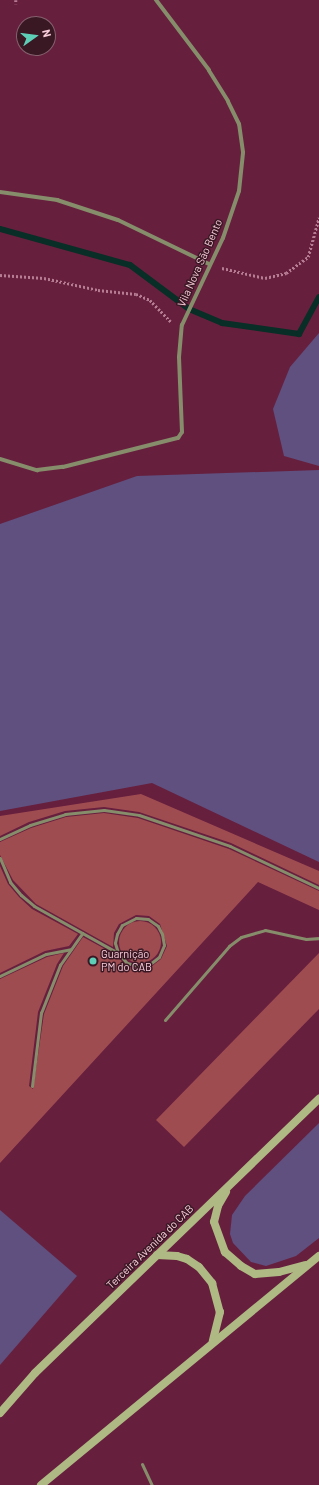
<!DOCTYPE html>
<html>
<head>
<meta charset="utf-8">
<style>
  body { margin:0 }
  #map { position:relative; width:319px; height:1485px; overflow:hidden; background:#671f3e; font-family:Barlow,sans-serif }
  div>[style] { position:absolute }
  .green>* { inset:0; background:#5f507f }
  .stream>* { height:6px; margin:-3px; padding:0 3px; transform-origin:3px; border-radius:3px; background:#082e27 }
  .building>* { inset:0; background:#9f4c51 }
  .round { border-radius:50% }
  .path>* { height:2.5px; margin-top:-1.25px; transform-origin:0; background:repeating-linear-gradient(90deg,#b57c92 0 2px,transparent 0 4px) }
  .lane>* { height:3px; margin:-1.5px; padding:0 1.5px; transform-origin:1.5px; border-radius:1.5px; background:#868d6b }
  .street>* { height:4px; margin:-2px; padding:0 2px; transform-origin:2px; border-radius:2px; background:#868d6b }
  .secondary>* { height:8px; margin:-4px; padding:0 4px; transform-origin:4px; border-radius:4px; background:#aeb983 }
  .dots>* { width:11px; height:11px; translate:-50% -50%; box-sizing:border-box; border:2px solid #391824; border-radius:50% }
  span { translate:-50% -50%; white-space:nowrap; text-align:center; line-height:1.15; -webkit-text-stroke:3px #391824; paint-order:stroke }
  .street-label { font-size:11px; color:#facddb }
  .poi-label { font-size:11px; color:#facddb }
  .left { translate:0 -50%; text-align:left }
  .north { position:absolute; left:16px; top:16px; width:40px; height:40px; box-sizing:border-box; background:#391824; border:1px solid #86606d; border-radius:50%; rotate:76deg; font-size:11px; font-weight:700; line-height:16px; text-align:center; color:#facddb }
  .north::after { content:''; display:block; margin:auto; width:14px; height:18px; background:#5eceb7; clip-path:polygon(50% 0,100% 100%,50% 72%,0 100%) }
</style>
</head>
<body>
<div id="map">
  <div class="green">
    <div style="clip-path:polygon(319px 333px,319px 466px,284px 456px,273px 409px,290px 367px)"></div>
    <div style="clip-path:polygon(319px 470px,319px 862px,152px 783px,0 811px,0 524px,137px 476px)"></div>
    <div style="clip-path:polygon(319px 1123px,319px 1238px,296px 1256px,266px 1266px,251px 1262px,233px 1243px,230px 1234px,232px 1215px,245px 1196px)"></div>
    <div style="clip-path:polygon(0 1210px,77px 1276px,0 1365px)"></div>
  </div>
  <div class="stream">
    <div style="left:0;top:229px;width:135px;rotate:15.5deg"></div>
    <div style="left:130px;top:265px;width:74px;rotate:36.7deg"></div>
    <div style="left:189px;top:309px;width:36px;rotate:23deg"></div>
    <div style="left:222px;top:323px;width:78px;rotate:8.1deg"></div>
    <div style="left:299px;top:334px;width:42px;rotate:-61.6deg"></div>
  </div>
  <div class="building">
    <div style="clip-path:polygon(141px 794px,319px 871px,319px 885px,231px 843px,139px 812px,104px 807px,65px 811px,29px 822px,0 836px,0 816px)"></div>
    <div style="clip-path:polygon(104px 813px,138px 818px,229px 849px,319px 891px,319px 910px,258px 882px,0 1163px,0 979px,47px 957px,64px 953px,57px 964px,38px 1012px,29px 1086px,33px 1089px,44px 1014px,63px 966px,83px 937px,116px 955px,126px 966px,138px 969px,151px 967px,161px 959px,167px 946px,160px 924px,149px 916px,136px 915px,119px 924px,114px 933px,113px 947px,36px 904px,13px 880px,0 855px,0 842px,31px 828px,66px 817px)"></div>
    <div style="clip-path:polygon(0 866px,8px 884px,19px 897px,32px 909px,78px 934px,69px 946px,45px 951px,0 973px)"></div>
    <div class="round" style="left:119px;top:921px;width:42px;height:42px"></div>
    <div style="clip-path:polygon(319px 953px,319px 1009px,184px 1147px,156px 1120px)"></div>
  </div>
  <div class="path">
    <div style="left:16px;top:0;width:4px;rotate:90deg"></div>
    <div style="left:222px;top:268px;width:44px;rotate:13.1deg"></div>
    <div style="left:265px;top:278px;width:22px;rotate:-13deg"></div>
    <div style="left:286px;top:273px;width:27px;rotate:-36deg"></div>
    <div style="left:308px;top:257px;width:41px;rotate:-74.6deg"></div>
    <div style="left:0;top:275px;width:44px;rotate:3.9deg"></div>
    <div style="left:44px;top:278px;width:55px;rotate:12.5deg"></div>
    <div style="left:98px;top:290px;width:38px;rotate:6deg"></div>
    <div style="left:136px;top:294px;width:15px;rotate:23deg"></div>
    <div style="left:150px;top:300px;width:30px;rotate:46deg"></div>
  </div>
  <div class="lane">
    <div style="left:0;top:839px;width:33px;rotate:-25deg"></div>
    <div style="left:30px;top:825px;width:37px;rotate:-17deg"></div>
    <div style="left:65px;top:814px;width:39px;rotate:-6deg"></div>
    <div style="left:104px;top:810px;width:35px;rotate:8deg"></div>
    <div style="left:139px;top:815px;width:96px;rotate:18.8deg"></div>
    <div style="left:230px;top:846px;width:98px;rotate:25.3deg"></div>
    <div style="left:0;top:858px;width:26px;rotate:67deg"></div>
    <div style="left:10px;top:882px;width:17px;rotate:50deg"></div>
    <div style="left:21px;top:895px;width:17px;rotate:40deg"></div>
    <div style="left:34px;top:906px;width:96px;rotate:29.2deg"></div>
    <div style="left:118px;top:953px;width:13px;rotate:48deg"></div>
    <div style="left:127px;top:963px;width:11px;rotate:15deg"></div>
    <div style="left:138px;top:966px;width:12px;rotate:-9deg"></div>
    <div style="left:150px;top:964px;width:11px;rotate:-38deg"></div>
    <div style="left:159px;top:957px;width:13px;rotate:-67deg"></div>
    <div style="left:164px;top:945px;width:11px;rotate:-100deg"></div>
    <div style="left:162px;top:934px;width:9px;rotate:-117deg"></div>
    <div style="left:158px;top:926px;width:12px;rotate:-145deg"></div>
    <div style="left:148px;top:919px;width:12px;rotate:-175deg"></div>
    <div style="left:136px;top:918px;width:16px;rotate:153deg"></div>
    <div style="left:122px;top:925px;width:10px;rotate:119deg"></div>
    <div style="left:117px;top:934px;width:9px;rotate:103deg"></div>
    <div style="left:115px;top:943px;width:10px;rotate:73deg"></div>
    <div style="left:0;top:976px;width:51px;rotate:-25.6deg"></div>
    <div style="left:46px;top:954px;width:25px;rotate:-11deg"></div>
    <div style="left:165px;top:1020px;width:98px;rotate:-49.1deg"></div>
    <div style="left:229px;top:946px;width:15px;rotate:-37deg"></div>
    <div style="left:241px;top:937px;width:25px;rotate:-16deg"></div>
    <div style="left:265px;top:930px;width:42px;rotate:12.4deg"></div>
    <div style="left:306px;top:939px;width:13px;rotate:-4deg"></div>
    <div style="left:32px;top:1086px;width:74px;rotate:-83deg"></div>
    <div style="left:41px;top:1013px;width:52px;rotate:-68.4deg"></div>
    <div style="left:60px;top:965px;width:39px;rotate:-55deg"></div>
    <div style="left:142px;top:1464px;width:23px;rotate:65deg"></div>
  </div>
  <div class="street">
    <div style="left:0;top:192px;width:58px;rotate:8deg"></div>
    <div style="left:57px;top:200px;width:64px;rotate:18.2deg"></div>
    <div style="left:118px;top:220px;width:101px;rotate:25.8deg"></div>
    <div style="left:0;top:459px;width:39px;rotate:17deg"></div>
    <div style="left:37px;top:470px;width:26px;rotate:-7deg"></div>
    <div style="left:63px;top:467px;width:119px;rotate:-14.2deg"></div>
    <div style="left:178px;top:438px;width:7px;rotate:-56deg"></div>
    <div style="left:182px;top:432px;width:75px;rotate:-92.3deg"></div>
    <div style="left:179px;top:357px;width:32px;rotate:-85deg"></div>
    <div style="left:182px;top:325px;width:96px;rotate:-64.8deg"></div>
    <div style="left:223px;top:238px;width:50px;rotate:-71.2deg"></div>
    <div style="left:239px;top:191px;width:39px;rotate:-84deg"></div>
    <div style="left:243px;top:152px;width:28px;rotate:-98deg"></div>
    <div style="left:239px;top:124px;width:25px;rotate:-116deg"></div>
    <div style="left:228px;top:101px;width:36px;rotate:-122deg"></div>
    <div style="left:209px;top:70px;width:88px;rotate:-127.1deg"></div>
  </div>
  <div class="secondary">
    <div style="left:226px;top:1192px;width:16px;rotate:120deg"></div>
    <div style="left:218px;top:1206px;width:16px;rotate:104deg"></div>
    <div style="left:214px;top:1222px;width:32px;rotate:70deg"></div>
    <div style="left:225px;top:1252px;width:21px;rotate:41deg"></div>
    <div style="left:241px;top:1266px;width:16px;rotate:30deg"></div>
    <div style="left:255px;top:1274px;width:24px;rotate:-5deg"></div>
    <div style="left:279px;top:1272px;width:27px;rotate:-15deg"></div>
    <div style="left:157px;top:1255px;width:20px;rotate:3deg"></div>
    <div style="left:177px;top:1256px;width:10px;rotate:17deg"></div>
    <div style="left:187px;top:1259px;width:14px;rotate:34deg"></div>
    <div style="left:199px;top:1267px;width:21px;rotate:51deg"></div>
    <div style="left:212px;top:1283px;width:30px;rotate:75deg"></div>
    <div style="left:220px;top:1312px;width:30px;rotate:104deg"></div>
    <div style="left:0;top:1413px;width:53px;rotate:-48.8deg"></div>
    <div style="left:35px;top:1373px;width:395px;rotate:-44deg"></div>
    <div style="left:41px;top:1485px;width:360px;rotate:-39.5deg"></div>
  </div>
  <div class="dots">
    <div style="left:93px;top:961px;background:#5eceb7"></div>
  </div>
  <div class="street-label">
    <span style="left:200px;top:263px;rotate:-66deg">Vila Nova São Bento</span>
    <span style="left:150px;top:1247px;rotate:-44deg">Terceira Avenida do CAB</span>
  </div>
  <div class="poi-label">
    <span class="left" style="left:101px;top:961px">Guarnição<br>PM do CAB</span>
  </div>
  <div class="north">N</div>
</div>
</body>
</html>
